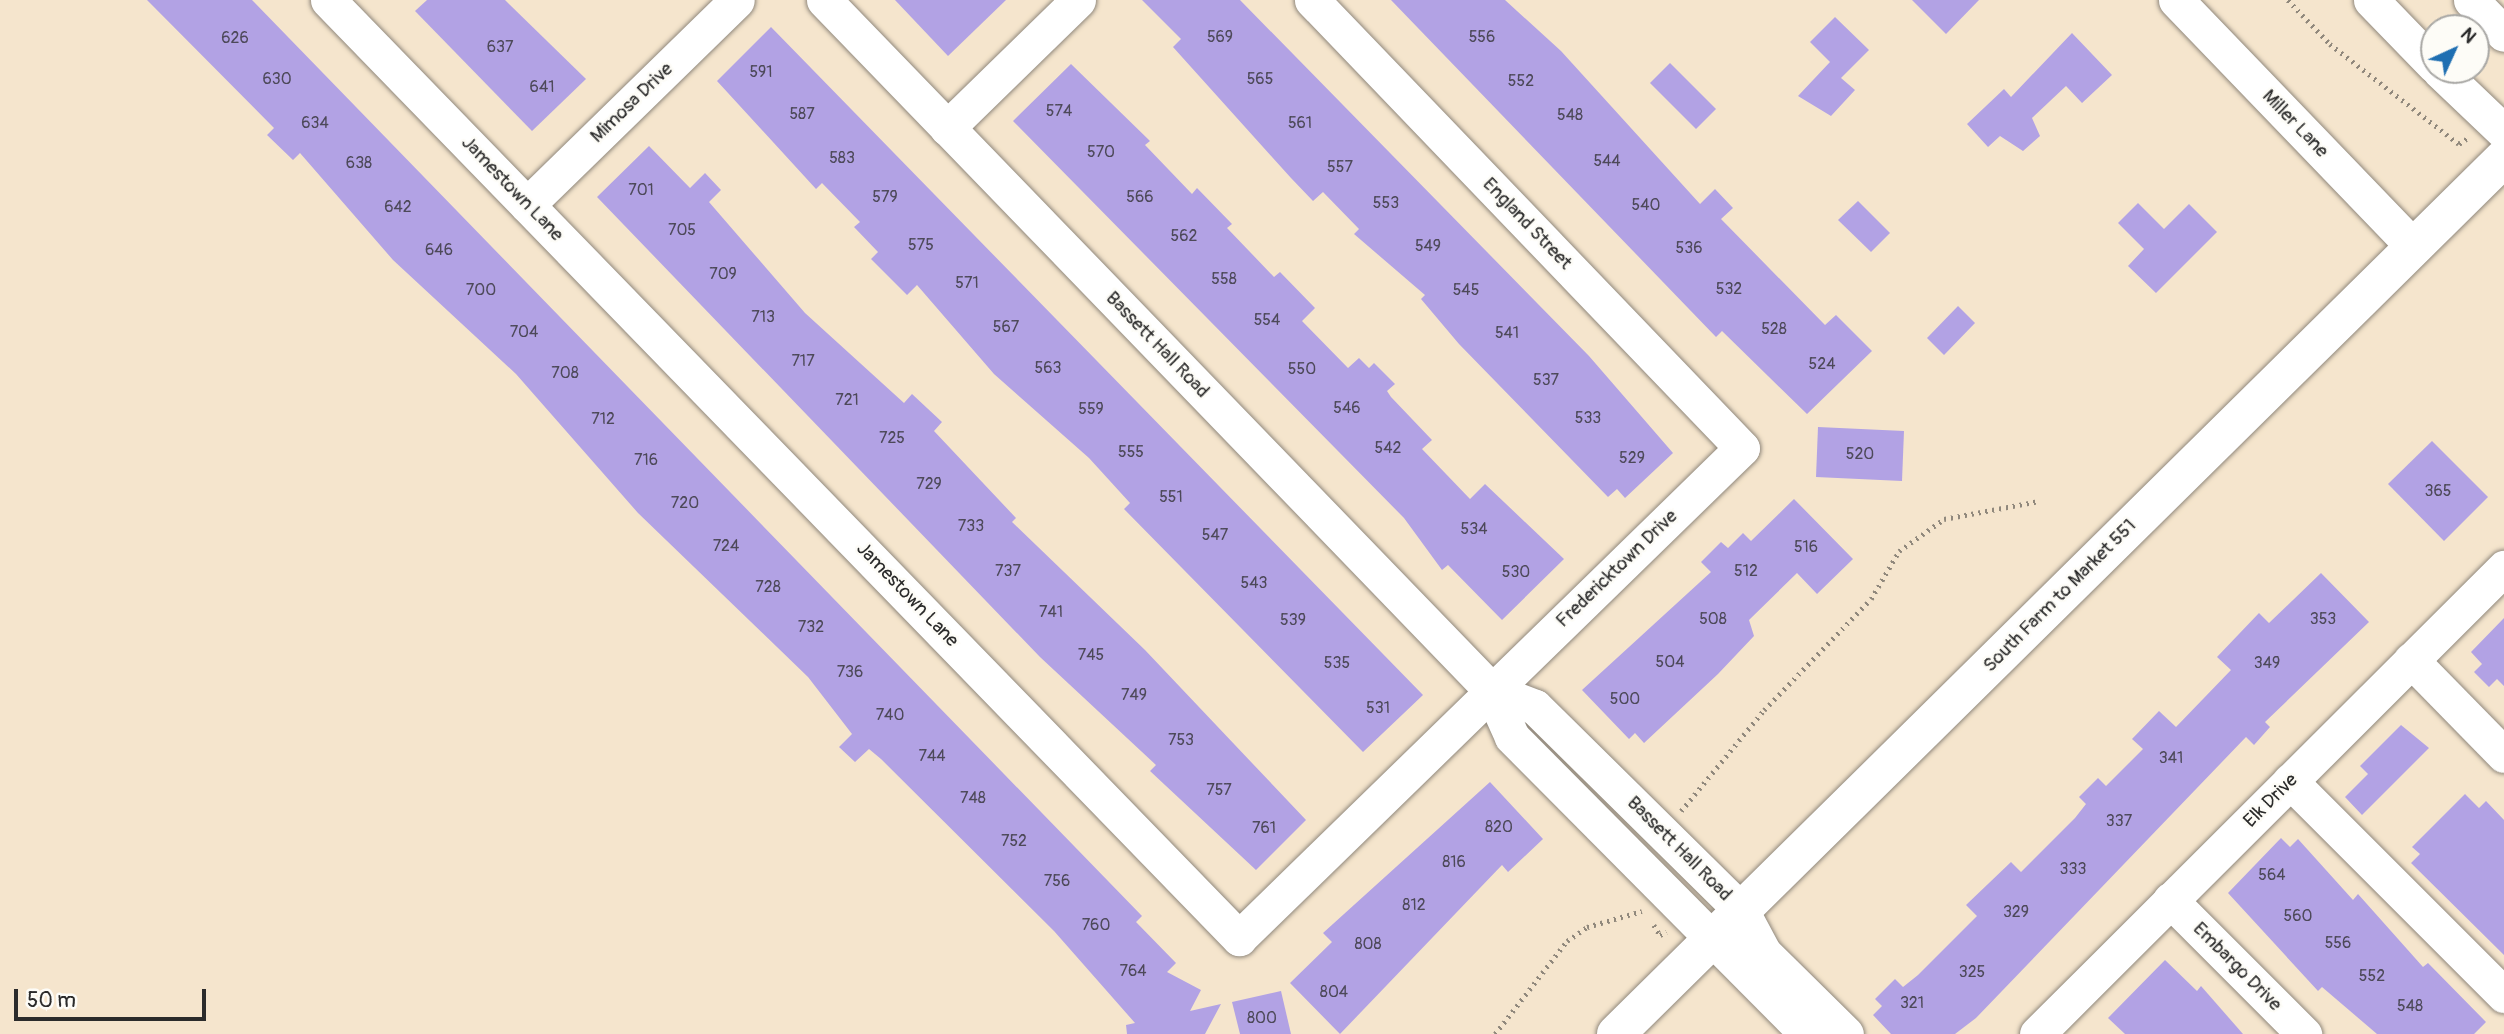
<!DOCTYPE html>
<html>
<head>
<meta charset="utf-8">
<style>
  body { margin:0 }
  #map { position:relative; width:2504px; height:1034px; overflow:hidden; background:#f5e5cd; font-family:Pangolin,sans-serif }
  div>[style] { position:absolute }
  .building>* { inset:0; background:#b2a2e4 }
  .path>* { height:4.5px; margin-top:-2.25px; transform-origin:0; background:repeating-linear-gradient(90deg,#90887c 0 2px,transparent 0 7px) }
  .roads { filter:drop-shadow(0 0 2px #90887c) drop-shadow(0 0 2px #90887c) }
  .minor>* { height:35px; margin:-17.5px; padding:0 17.5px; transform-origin:17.5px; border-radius:17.5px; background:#fff }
  .major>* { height:38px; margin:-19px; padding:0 19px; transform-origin:19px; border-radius:19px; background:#fff }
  span { translate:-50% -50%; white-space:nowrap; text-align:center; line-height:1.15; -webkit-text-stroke:5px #fdfcf7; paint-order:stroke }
  .number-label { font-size:16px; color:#4d4959 }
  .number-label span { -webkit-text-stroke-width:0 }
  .street-label { font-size:19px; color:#2b2b2b }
  .north { position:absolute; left:2420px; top:14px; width:70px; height:70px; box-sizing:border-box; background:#fdfcf7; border:2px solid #a9a8a5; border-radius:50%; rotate:45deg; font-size:19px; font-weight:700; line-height:28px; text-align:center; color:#2b2b2b }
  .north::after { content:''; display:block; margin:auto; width:24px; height:32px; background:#1f6fb2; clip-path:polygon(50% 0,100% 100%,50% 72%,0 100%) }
  .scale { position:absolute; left:14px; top:989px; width:192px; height:32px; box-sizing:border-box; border:4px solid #2b2b2b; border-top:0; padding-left:9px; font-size:21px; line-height:24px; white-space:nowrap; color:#2b2b2b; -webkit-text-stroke:5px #fdfcf7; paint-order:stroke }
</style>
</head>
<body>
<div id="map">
  <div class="building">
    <div style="clip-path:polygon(147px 0,252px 0,1142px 916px,1136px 922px,1176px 963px,1167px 972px,1201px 990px,1190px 1011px,1221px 1004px,1205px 1034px,1127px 1034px,1126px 1025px,1135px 1023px,1054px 931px,881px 759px,869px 749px,855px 762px,839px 747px,852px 734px,808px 677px,638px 513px,516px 374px,393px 260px,300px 153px,293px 160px,267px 135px,274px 128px)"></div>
    <div style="clip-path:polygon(427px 0,505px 0,586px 79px,532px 131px,415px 11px)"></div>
    <div style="clip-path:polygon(895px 0,1006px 0,948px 56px)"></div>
    <div style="clip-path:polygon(1142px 0,1240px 0,1589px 356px,1673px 453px,1625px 498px,1617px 489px,1608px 497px,1459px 344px,1421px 299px,1425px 295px,1354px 234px,1359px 229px,1323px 192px,1313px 201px,1291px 178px,1173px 47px,1181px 39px)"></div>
    <div style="clip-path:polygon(1391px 0,1505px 0,1561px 51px,1700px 204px,1715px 189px,1733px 208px,1721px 219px,1825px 325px,1836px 315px,1872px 351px,1807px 414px,1722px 331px,1716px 337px)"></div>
    <div style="clip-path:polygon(1912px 0,1979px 0,1946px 34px)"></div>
    <div style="clip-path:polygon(1835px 17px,1869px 50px,1841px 78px,1855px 90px,1831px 116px,1798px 96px,1830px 62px,1810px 42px)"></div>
    <div style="clip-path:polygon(771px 27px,1423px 695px,1363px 752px,1124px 509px,1130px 503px,1089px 458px,994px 374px,917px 285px,907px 295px,871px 259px,878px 252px,854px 227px,860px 222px,822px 183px,816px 189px,717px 81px)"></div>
    <div style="clip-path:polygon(2072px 33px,2112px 75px,2082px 103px,2066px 86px,2032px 118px,2040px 136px,2023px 151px,2000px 136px,1988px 147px,1967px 124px,2004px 89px,2011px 97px)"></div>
    <div style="clip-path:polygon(1670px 63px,1716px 109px,1696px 129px,1650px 83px)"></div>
    <div style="clip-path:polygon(1071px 64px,1150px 141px,1145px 145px,1192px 194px,1197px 188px,1232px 224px,1227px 228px,1274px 277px,1280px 272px,1315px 308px,1302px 321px,1348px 368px,1359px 358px,1369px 368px,1374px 363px,1395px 384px,1387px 391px,1391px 397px,1432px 440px,1422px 449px,1470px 499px,1485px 484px,1564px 559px,1502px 620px,1448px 565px,1442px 570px,1404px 518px,1013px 121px)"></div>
    <div style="clip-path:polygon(649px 146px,690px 188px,705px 173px,721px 190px,709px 202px,805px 313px,904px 403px,912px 394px,942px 422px,934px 431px,1016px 518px,1012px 522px,1145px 650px,1306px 820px,1256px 870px,1150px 771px,1156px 765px,1040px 657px,597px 197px)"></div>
    <div style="clip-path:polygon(1858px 201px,1890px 233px,1871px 252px,1838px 220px)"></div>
    <div style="clip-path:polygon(2138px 203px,2164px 229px,2189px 204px,2217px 232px,2156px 293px,2128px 266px,2144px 249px,2118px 223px)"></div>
    <div style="clip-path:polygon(1958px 306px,1975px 323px,1944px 355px,1927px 338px)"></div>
    <div style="clip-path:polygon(1818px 427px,1904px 431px,1902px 481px,1816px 477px)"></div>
    <div style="clip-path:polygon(2432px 441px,2488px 497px,2444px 541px,2388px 484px)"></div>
    <div style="clip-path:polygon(1794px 499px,1853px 559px,1817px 594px,1797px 573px,1749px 620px,1754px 636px,1718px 674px,1644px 743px,1635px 733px,1629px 739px,1582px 690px,1711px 572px,1701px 562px,1721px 542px,1728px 548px,1743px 533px,1751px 541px)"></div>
    <div style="clip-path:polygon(2321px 573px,2369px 622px,2265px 722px,2270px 727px,2254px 745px,2246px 737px,1976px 1018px,1955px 1034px,1891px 1034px,1873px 1015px,1882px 1006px,1875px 999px,1895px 979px,1903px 987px,1918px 975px,1977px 916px,1966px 905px,2011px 862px,2021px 872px,2075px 818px,2086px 804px,2079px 797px,2098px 778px,2106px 786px,2143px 749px,2132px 739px,2159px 711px,2176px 727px,2231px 670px,2217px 657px,2259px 613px,2269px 623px)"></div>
    <div style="clip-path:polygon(2504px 618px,2504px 686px,2497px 679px,2489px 687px,2474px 672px,2482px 664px,2471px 652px)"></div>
    <div style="clip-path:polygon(2401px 725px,2429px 748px,2362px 815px,2345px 797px,2368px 774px,2360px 766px)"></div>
    <div style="clip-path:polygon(1490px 782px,1543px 839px,1508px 872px,1502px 865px,1340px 1034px,1290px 983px,1332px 942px,1323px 933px)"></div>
    <div style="clip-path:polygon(2465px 794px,2479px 808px,2486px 801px,2504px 820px,2504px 955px,2411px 863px,2420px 854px,2412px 847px)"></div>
    <div style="clip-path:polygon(2281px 838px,2290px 847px,2298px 839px,2353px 900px,2358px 894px,2423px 967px,2428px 963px,2486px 1022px,2474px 1034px,2377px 1034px,2322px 987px,2318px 991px,2228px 893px)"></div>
    <div style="clip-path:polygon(2165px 960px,2197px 991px,2201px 986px,2243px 1034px,2125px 1034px,2108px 1018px)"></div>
    <div style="clip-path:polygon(1281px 991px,1291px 1034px,1240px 1034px,1232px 1002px)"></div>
  </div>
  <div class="path">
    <div style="left:2288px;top:0;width:61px;rotate:46.3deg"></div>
    <div style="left:2330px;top:44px;width:163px;rotate:37.8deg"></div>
    <div style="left:2459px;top:144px;width:12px;rotate:-35deg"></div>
    <div style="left:1681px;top:811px;width:131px;rotate:-50.6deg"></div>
    <div style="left:1764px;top:710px;width:154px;rotate:-46.1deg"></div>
    <div style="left:1871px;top:599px;width:56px;rotate:-59.7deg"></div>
    <div style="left:1899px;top:551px;width:55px;rotate:-35.4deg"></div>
    <div style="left:1944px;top:519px;width:97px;rotate:-10.7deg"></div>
    <div style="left:1654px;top:925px;width:12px;rotate:59deg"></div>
    <div style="left:1660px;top:935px;width:7px;rotate:-27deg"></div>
    <div style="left:1495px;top:1034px;width:118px;rotate:-52.3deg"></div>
    <div style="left:1567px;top:941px;width:24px;rotate:-35deg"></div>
    <div style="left:1587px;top:927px;width:57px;rotate:-16.2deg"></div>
  </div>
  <div class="roads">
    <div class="minor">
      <div style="left:328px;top:0;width:1308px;rotate:45.84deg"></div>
      <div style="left:1239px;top:938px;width:702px;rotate:-44.25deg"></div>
      <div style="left:1742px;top:448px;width:621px;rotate:-133.83deg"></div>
      <div style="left:824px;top:0;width:960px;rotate:45.97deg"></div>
      <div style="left:1491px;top:690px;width:51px;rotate:65.9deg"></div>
      <div style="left:1512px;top:737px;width:419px;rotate:45.2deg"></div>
      <div style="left:2176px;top:0;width:343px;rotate:46.1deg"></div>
      <div style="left:2371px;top:0;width:91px;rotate:45.9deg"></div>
      <div style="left:2471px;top:0;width:47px;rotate:45.9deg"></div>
      <div style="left:2439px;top:70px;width:90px;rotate:43.6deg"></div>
      <div style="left:947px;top:128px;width:183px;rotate:-44.3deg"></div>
      <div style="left:527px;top:205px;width:293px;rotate:-44.3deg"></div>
      <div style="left:2411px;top:660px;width:133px;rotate:45.6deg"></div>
      <div style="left:1491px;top:690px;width:47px;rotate:21.1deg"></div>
      <div style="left:1535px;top:707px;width:289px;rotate:44.6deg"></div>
      <div style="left:1741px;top:910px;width:49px;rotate:61.9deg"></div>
      <div style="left:1764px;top:953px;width:115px;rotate:44.6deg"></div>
      <div style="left:2290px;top:781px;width:303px;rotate:45deg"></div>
      <div style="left:2170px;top:900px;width:190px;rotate:45deg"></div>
      <div style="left:2037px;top:1034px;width:660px;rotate:-44.94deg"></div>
    </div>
    <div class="major">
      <div style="left:1616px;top:1034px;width:1247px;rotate:-44.61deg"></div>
    </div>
  </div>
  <div class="number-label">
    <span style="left:1220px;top:37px">569</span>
    <span style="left:1482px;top:37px">556</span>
    <span style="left:235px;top:38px">626</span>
    <span style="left:500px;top:47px">637</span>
    <span style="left:761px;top:72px">591</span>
    <span style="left:277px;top:79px">630</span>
    <span style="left:1260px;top:79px">565</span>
    <span style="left:1521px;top:81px">552</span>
    <span style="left:542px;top:87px">641</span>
    <span style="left:1059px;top:111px">574</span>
    <span style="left:802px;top:114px">587</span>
    <span style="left:1570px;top:115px">548</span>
    <span style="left:315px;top:123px">634</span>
    <span style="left:1300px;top:123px">561</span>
    <span style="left:1101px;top:152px">570</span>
    <span style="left:842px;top:158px">583</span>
    <span style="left:1607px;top:161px">544</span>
    <span style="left:359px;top:163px">638</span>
    <span style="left:1340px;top:167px">557</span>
    <span style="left:641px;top:190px">701</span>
    <span style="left:885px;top:197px">579</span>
    <span style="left:1140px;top:197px">566</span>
    <span style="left:1386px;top:203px">553</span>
    <span style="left:1646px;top:205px">540</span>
    <span style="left:398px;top:207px">642</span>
    <span style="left:682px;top:230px">705</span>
    <span style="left:1184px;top:236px">562</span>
    <span style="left:921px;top:245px">575</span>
    <span style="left:1428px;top:246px">549</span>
    <span style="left:1689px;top:248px">536</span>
    <span style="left:439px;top:250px">646</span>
    <span style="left:723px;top:274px">709</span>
    <span style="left:1224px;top:279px">558</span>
    <span style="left:967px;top:283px">571</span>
    <span style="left:1729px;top:289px">532</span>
    <span style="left:481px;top:290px">700</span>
    <span style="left:1466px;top:290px">545</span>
    <span style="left:763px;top:317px">713</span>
    <span style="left:1267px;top:320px">554</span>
    <span style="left:1006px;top:327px">567</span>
    <span style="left:1774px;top:329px">528</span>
    <span style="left:524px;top:332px">704</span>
    <span style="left:1507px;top:333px">541</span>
    <span style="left:803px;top:361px">717</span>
    <span style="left:1822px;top:364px">524</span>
    <span style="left:1048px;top:368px">563</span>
    <span style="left:1302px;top:369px">550</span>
    <span style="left:565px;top:373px">708</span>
    <span style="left:1546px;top:380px">537</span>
    <span style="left:847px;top:400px">721</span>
    <span style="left:1347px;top:408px">546</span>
    <span style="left:1091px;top:409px">559</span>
    <span style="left:1588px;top:418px">533</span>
    <span style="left:603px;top:419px">712</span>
    <span style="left:892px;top:438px">725</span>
    <span style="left:1388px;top:448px">542</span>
    <span style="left:1131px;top:452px">555</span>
    <span style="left:1860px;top:454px">520</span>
    <span style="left:1632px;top:458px">529</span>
    <span style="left:646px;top:460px">716</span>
    <span style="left:929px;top:484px">729</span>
    <span style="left:2438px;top:491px">365</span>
    <span style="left:1171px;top:497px">551</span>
    <span style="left:685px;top:503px">720</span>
    <span style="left:971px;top:526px">733</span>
    <span style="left:1474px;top:529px">534</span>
    <span style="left:1215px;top:535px">547</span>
    <span style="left:726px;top:546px">724</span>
    <span style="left:1806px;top:547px">516</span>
    <span style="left:1008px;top:571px">737</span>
    <span style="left:1746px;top:571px">512</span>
    <span style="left:1516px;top:572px">530</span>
    <span style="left:1254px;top:583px">543</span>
    <span style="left:768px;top:587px">728</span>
    <span style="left:1051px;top:612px">741</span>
    <span style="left:1713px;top:619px">508</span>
    <span style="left:2323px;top:619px">353</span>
    <span style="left:1293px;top:620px">539</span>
    <span style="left:811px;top:627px">732</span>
    <span style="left:1091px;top:655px">745</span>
    <span style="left:1670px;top:662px">504</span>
    <span style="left:1337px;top:663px">535</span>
    <span style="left:2267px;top:663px">349</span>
    <span style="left:850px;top:672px">736</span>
    <span style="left:1134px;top:695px">749</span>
    <span style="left:1625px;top:699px">500</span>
    <span style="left:1378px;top:708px">531</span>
    <span style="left:890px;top:715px">740</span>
    <span style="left:1181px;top:740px">753</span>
    <span style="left:932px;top:756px">744</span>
    <span style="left:2171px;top:758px">341</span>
    <span style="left:1219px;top:790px">757</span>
    <span style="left:973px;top:798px">748</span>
    <span style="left:2119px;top:821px">337</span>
    <span style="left:1499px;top:827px">820</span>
    <span style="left:1264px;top:828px">761</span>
    <span style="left:1014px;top:841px">752</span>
    <span style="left:1454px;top:862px">816</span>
    <span style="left:2073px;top:869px">333</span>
    <span style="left:2272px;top:875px">564</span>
    <span style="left:1057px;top:881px">756</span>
    <span style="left:1414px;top:905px">812</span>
    <span style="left:2016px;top:912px">329</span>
    <span style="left:2298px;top:916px">560</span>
    <span style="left:1096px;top:925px">760</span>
    <span style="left:2338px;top:943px">556</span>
    <span style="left:1368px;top:944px">808</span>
    <span style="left:1133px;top:971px">764</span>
    <span style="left:1972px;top:972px">325</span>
    <span style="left:2372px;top:976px">552</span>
    <span style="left:1334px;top:992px">804</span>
    <span style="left:1912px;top:1003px">321</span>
    <span style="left:2410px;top:1006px">548</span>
    <span style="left:1262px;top:1018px">800</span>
  </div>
  <div class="street-label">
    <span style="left:632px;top:103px;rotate:-44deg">Mimosa Drive</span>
    <span style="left:2295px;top:124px;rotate:46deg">Miller Lane</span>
    <span style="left:512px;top:189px;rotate:46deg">Jamestown Lane</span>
    <span style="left:1527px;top:224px;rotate:46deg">England Street</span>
    <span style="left:1157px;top:345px;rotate:46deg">Bassett Hall Road</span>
    <span style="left:1617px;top:569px;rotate:-44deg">Fredericktown Drive</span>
    <span style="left:907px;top:595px;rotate:46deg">Jamestown Lane</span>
    <span style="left:2060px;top:596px;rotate:-45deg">South Farm to Market 551</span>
    <span style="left:2271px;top:801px;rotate:-45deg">Elk Drive</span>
    <span style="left:1679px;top:849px;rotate:45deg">Bassett Hall Road</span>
    <span style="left:2237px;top:967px;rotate:45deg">Embargo Drive</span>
  </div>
  <div class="north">N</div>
  <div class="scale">50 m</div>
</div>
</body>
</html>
